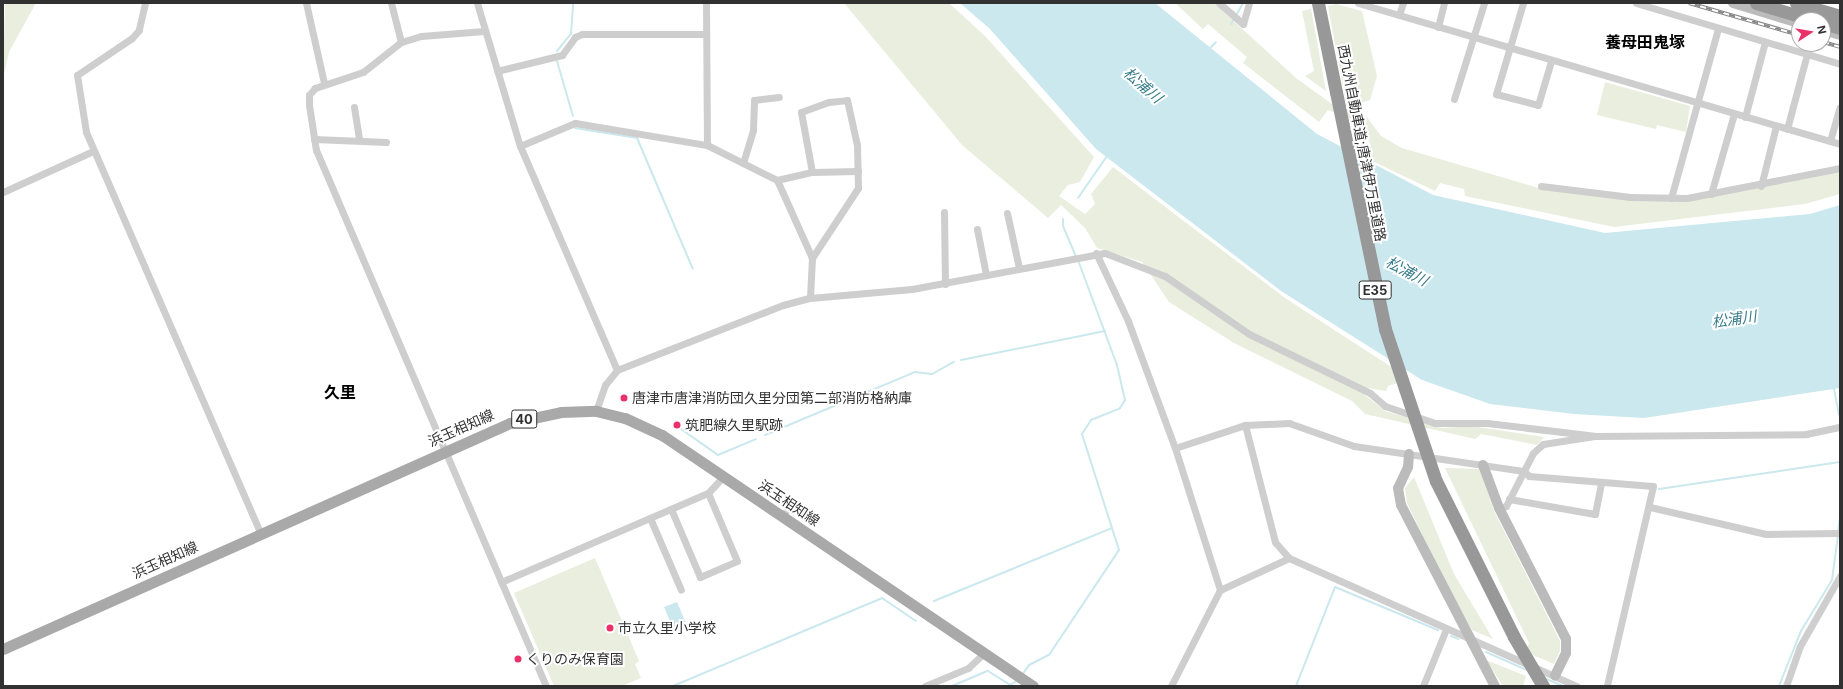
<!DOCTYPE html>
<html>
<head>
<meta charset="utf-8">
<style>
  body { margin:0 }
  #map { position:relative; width:1843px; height:689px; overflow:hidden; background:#fff; font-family:Inter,"Noto Sans JP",sans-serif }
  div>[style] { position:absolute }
  .green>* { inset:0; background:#eaeede }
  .water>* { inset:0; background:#cae8ee }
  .stream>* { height:2px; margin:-1px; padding:0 1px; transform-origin:1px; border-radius:1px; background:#cae8ee }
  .street>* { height:7px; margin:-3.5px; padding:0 3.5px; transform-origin:3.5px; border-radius:3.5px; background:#cecece }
  .secondary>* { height:10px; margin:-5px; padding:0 5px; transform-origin:5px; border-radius:5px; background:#bbb }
  .primary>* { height:11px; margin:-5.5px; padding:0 5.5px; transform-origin:5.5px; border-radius:5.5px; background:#a9a9a9 }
  .highway>* { height:13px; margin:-6.5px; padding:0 6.5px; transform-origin:6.5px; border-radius:6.5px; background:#989898 }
  .rail>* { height:3.5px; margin-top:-1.75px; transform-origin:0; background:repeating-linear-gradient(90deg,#fff 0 6px,#868686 0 12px); box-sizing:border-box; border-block:1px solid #868686 }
  .highway-bridge>* { height:13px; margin:-6.5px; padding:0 6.5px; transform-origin:6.5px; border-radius:6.5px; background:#989898 }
  .dots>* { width:11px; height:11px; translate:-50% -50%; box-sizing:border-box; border:2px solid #fff; border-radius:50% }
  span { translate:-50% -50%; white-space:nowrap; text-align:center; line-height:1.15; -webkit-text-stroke:4px #fff; paint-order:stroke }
  .shield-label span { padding:1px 3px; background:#fff; border:1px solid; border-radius:3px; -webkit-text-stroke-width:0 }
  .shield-label { font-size:13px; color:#313131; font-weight:700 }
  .street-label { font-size:14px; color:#313131 }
  .poi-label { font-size:14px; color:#313131 }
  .left { translate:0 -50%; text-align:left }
  .water-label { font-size:15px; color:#377c89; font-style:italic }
  .quarter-label { font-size:16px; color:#000; font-weight:700 }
  .frame { position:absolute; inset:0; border:4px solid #313131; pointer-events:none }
  .north { position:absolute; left:1791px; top:12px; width:40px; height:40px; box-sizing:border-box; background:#fff; border:1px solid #adadad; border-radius:50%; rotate:78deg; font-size:11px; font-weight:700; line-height:16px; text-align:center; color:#313131 }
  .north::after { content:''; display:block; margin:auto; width:14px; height:18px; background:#ea3069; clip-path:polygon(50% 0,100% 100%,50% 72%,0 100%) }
</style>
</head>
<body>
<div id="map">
  <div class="green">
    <div style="clip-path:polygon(5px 3px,36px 3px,9px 52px,3px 78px)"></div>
    <div style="clip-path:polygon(844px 3px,949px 3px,985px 36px,1094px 157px,1080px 182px,1068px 185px,1059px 196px,1085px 214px,1095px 204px,1091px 194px,1113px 167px,1285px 298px,1410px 379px,1388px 386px,1386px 391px,1367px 388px,1365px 395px,1385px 411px,1442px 428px,1472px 426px,1544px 437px,1537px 445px,1481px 434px,1475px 439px,1365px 414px,1352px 401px,1234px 343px,1169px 302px,1142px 262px,1097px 248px,1085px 228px,1061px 205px,1048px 218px,962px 145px)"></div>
    <div style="clip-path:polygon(1175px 3px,1214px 3px,1296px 78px,1332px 104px,1366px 116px,1381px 136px,1402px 148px,1542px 189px,1630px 200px,1709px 197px,1840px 171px,1840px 194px,1805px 204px,1614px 227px,1465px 196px,1464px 189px,1440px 183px,1435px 191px,1366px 158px,1371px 145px,1354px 120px,1328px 110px,1319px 122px,1243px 63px,1247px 57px,1208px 24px,1203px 29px)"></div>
    <div style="clip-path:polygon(1336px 4px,1362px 11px,1377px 76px,1370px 100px,1358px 104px,1345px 98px,1328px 6px)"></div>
    <div style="clip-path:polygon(1311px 9px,1326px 91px,1305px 76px,1314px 71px,1302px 11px)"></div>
    <div style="clip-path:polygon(1605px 82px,1690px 106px,1686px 132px,1657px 125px,1656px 129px,1597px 115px)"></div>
    <div style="clip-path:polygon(1445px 468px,1480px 469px,1494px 511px,1560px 641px,1560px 651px,1554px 664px,1526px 652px,1529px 643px)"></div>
    <div style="clip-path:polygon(1414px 477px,1454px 574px,1493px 639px,1472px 630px,1443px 579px,1407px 503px,1405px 488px)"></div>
    <div style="clip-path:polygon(595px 558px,639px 661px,635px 664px,641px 678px,622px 686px,554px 686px,514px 593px)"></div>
    <div style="clip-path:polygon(1486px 660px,1526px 676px,1523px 686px,1503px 686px)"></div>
  </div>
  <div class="water">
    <div style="clip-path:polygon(960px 3px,1155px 3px,1317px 134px,1433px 195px,1605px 233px,1810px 214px,1840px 205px,1840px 388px,1644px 418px,1574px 414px,1490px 404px,1422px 380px,1281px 291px,1096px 149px,990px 29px)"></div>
    <div style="clip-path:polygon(677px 602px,688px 628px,675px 633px,664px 607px)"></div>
  </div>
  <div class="stream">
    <div style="left:1231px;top:24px;width:24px;rotate:-60deg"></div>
    <div style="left:1208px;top:50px;width:11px;rotate:-45deg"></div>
    <div style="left:557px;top:51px;width:22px;rotate:-51deg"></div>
    <div style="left:571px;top:34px;width:31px;rotate:-86deg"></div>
    <div style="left:557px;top:61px;width:57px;rotate:73.8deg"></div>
    <div style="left:575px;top:128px;width:63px;rotate:9.2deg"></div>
    <div style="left:637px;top:138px;width:142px;rotate:66.9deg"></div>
    <div style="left:1078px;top:198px;width:51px;rotate:-55.4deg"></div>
    <div style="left:1063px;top:219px;width:7px;rotate:90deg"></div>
    <div style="left:1063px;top:226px;width:33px;rotate:67deg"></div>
    <div style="left:961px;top:360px;width:147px;rotate:-11.4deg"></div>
    <div style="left:1834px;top:389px;width:26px;rotate:79deg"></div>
    <div style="left:681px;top:429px;width:45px;rotate:35.1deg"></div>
    <div style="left:718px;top:455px;width:41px;rotate:-22.8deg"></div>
    <div style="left:765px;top:435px;width:163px;rotate:-22.8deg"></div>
    <div style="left:915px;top:372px;width:17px;rotate:7deg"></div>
    <div style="left:932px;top:374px;width:25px;rotate:-29deg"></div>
    <div style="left:1659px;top:489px;width:183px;rotate:-8.5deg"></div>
    <div style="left:1838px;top:531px;width:12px;rotate:-81deg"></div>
    <div style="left:934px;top:601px;width:192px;rotate:-22.3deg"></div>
    <div style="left:1451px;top:636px;width:8px;rotate:23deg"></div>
    <div style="left:1486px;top:652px;width:45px;rotate:23.7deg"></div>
    <div style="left:1022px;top:675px;width:12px;rotate:-55deg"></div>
    <div style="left:1029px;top:665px;width:22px;rotate:-27deg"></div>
    <div style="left:1049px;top:655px;width:126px;rotate:-56.3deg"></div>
    <div style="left:1119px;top:550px;width:122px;rotate:-107.7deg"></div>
    <div style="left:1082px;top:434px;width:17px;rotate:-57deg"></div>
    <div style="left:1091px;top:420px;width:31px;rotate:-22deg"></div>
    <div style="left:1120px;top:408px;width:9px;rotate:-58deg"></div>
    <div style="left:1125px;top:400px;width:36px;rotate:-103deg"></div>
    <div style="left:1117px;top:365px;width:112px;rotate:-110.4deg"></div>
    <div style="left:1544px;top:678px;width:21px;rotate:23deg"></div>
    <div style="left:673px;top:686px;width:227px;rotate:-22.8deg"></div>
    <div style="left:882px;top:598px;width:41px;rotate:34.1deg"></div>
    <div style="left:952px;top:686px;width:39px;rotate:-23deg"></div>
    <div style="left:988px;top:671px;width:26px;rotate:32deg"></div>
    <div style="left:1010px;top:685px;width:9px;rotate:-32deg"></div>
    <div style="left:1296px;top:686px;width:106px;rotate:-68.5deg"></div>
    <div style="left:1335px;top:587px;width:112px;rotate:22.7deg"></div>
    <div style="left:1779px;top:686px;width:59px;rotate:-68.2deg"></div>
    <div style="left:1801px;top:631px;width:60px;rotate:-58.7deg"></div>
    <div style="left:1832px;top:580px;width:45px;rotate:-82.4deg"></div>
  </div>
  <div class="street">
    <div style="left:145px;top:3px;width:28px;rotate:103deg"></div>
    <div style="left:139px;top:30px;width:11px;rotate:131deg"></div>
    <div style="left:132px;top:38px;width:66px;rotate:146.1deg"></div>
    <div style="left:77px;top:75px;width:58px;rotate:81deg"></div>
    <div style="left:86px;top:132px;width:438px;rotate:66.5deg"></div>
    <div style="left:306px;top:3px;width:82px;rotate:77.3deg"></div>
    <div style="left:391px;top:3px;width:40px;rotate:75.6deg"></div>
    <div style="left:477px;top:3px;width:149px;rotate:73.3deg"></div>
    <div style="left:520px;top:146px;width:244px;rotate:66.6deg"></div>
    <div style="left:706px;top:3px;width:142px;rotate:89.6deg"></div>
    <div style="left:1219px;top:3px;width:32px;rotate:41deg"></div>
    <div style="left:1243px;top:24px;width:22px;rotate:-74deg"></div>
    <div style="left:1358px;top:3px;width:502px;rotate:16.31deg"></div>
    <div style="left:1523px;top:3px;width:95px;rotate:106.5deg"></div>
    <div style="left:1496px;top:94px;width:43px;rotate:14.7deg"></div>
    <div style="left:1538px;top:105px;width:46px;rotate:-73.5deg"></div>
    <div style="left:1636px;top:3px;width:213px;rotate:16.6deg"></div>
    <div style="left:1399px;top:15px;width:13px;rotate:-72deg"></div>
    <div style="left:1438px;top:27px;width:25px;rotate:-76deg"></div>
    <div style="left:484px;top:31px;width:63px;rotate:175.5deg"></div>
    <div style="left:421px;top:36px;width:21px;rotate:163deg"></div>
    <div style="left:401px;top:42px;width:48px;rotate:141.7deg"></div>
    <div style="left:363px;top:72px;width:51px;rotate:161.6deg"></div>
    <div style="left:315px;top:88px;width:9px;rotate:131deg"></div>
    <div style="left:309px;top:95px;width:10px;rotate:90deg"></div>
    <div style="left:309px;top:105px;width:46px;rotate:81.2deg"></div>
    <div style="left:316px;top:150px;width:583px;rotate:66.78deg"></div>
    <div style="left:497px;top:71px;width:67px;rotate:-13.8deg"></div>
    <div style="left:562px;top:55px;width:22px;rotate:-54deg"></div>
    <div style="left:575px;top:37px;width:8px;rotate:-23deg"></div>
    <div style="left:582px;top:34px;width:123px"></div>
    <div style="left:1454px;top:99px;width:101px;rotate:-72.6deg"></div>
    <div style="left:354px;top:107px;width:33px;rotate:81deg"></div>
    <div style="left:1745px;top:117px;width:78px;rotate:-75.1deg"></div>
    <div style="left:1787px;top:129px;width:78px;rotate:-75.1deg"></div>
    <div style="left:314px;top:139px;width:72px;rotate:2.4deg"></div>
    <div style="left:1830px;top:141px;width:35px;rotate:-74deg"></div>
    <div style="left:520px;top:146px;width:60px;rotate:-22.7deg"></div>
    <div style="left:575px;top:123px;width:134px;rotate:9.5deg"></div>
    <div style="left:707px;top:145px;width:78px;rotate:26.6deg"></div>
    <div style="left:777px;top:180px;width:85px;rotate:65.8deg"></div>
    <div style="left:812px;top:258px;width:40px;rotate:92.9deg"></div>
    <div style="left:743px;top:163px;width:34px;rotate:-73deg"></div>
    <div style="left:753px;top:130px;width:30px;rotate:-88deg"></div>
    <div style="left:754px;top:100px;width:25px;rotate:-7deg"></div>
    <div style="left:812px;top:172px;width:61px;rotate:-100.4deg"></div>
    <div style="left:801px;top:112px;width:30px;rotate:-20deg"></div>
    <div style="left:829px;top:102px;width:18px;rotate:-6deg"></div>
    <div style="left:847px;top:100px;width:46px;rotate:77.5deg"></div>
    <div style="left:857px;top:145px;width:43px;rotate:88.7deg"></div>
    <div style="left:858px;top:188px;width:84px;rotate:123.3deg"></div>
    <div style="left:777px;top:180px;width:36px;rotate:-13deg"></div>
    <div style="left:812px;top:172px;width:46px;rotate:-1.2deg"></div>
    <div style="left:1541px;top:186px;width:90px;rotate:7deg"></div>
    <div style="left:1630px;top:197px;width:57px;rotate:1deg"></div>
    <div style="left:1687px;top:198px;width:156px;rotate:-11.1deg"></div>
    <div style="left:1761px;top:186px;width:62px;rotate:-76deg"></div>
    <div style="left:3px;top:192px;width:99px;rotate:-24.5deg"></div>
    <div style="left:1711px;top:194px;width:83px;rotate:-74deg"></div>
    <div style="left:1671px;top:198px;width:176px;rotate:-74.5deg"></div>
    <div style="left:944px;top:212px;width:72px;rotate:89.2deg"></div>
    <div style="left:1007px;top:213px;width:56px;rotate:77.7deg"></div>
    <div style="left:977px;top:229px;width:47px;rotate:78.9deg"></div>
    <div style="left:1096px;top:253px;width:75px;rotate:64.8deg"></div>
    <div style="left:1128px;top:321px;width:135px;rotate:69.7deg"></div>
    <div style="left:1175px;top:448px;width:149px;rotate:72.4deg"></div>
    <div style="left:596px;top:411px;width:28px;rotate:-71deg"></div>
    <div style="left:605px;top:385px;width:19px;rotate:-51deg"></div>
    <div style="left:617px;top:370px;width:178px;rotate:-21.4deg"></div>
    <div style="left:783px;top:305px;width:28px;rotate:-15deg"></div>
    <div style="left:810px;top:298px;width:102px;rotate:-5deg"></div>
    <div style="left:912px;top:289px;width:196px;rotate:-10.6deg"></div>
    <div style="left:1105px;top:253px;width:64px;rotate:21deg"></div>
    <div style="left:1165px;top:276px;width:102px;rotate:34.6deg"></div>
    <div style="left:1249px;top:334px;width:135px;rotate:26deg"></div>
    <div style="left:1370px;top:393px;width:20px;rotate:41deg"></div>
    <div style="left:1385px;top:406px;width:53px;rotate:18.8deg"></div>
    <div style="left:1435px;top:423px;width:52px"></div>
    <div style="left:1487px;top:423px;width:110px;rotate:6.8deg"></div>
    <div style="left:1596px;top:436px;width:210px;rotate:-0.5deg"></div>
    <div style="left:1806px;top:434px;width:35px;rotate:-12deg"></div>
    <div style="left:1245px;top:425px;width:121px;rotate:75.6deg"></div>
    <div style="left:1275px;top:542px;width:21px;rotate:49deg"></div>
    <div style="left:1289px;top:558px;width:315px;rotate:24deg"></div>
    <div style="left:1175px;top:448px;width:74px;rotate:-18.2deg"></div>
    <div style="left:1245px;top:425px;width:44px;rotate:-2.6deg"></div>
    <div style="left:1289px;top:423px;width:69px;rotate:19.5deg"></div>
    <div style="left:1354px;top:446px;width:172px;rotate:8.4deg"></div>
    <div style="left:1524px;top:471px;width:7px;rotate:45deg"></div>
    <div style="left:1529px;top:476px;width:124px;rotate:4.6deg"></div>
    <div style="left:1653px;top:486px;width:205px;rotate:103deg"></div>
    <div style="left:1509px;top:499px;width:87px;rotate:9.9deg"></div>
    <div style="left:1595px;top:514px;width:31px;rotate:-79deg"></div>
    <div style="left:1650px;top:507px;width:119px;rotate:13.1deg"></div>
    <div style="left:1766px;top:534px;width:74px;rotate:-0.8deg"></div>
    <div style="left:1499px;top:508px;width:7px;rotate:-16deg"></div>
    <div style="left:1506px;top:506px;width:59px;rotate:-63deg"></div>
    <div style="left:1533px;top:453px;width:13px;rotate:-42deg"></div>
    <div style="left:1543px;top:444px;width:52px;rotate:-8.9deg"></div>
    <div style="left:671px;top:509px;width:74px;rotate:66.9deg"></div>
    <div style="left:700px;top:577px;width:40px;rotate:-23.4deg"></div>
    <div style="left:737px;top:561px;width:74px;rotate:-113.1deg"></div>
    <div style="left:783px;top:516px;width:13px;rotate:-58deg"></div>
    <div style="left:650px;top:518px;width:78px;rotate:66.7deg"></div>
    <div style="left:501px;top:582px;width:225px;rotate:-23.3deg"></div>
    <div style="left:708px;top:493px;width:22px;rotate:-47deg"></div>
    <div style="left:925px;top:686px;width:47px;rotate:-22.7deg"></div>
    <div style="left:968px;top:668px;width:22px;rotate:-43deg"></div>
    <div style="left:1171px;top:686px;width:108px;rotate:-63deg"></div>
    <div style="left:1220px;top:590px;width:76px;rotate:-24.9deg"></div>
    <div style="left:1423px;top:686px;width:61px;rotate:-68deg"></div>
    <div style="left:1786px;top:686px;width:42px;rotate:-70.7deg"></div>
    <div style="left:1800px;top:646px;width:81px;rotate:-60.3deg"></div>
  </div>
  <div class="secondary">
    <div style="left:1733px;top:3px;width:69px;rotate:16.9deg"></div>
    <div style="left:1823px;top:30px;width:18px;rotate:16deg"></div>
    <div style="left:1409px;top:454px;width:13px;rotate:94deg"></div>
    <div style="left:1408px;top:467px;width:23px;rotate:115deg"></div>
    <div style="left:1398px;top:488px;width:17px;rotate:80deg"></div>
    <div style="left:1401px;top:505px;width:204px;rotate:62.6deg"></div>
    <div style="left:1483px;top:465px;width:46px;rotate:69.6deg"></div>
    <div style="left:1499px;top:508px;width:147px;rotate:62.9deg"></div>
    <div style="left:1566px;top:639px;width:14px;rotate:90deg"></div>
    <div style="left:1566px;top:653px;width:25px;rotate:116deg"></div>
  </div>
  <div class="primary">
    <div style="left:3px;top:649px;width:555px;rotate:-24.03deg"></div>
    <div style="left:510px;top:423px;width:52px;rotate:-12.2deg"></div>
    <div style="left:561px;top:412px;width:35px;rotate:-2deg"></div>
    <div style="left:596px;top:411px;width:30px;rotate:14deg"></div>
    <div style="left:625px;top:418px;width:41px;rotate:24.7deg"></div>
    <div style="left:662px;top:435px;width:448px;rotate:34.1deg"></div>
  </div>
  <div class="highway">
    <div style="left:1318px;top:3px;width:91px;rotate:78.6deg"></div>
    <div style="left:1756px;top:3px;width:59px;rotate:16.6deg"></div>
    <div style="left:1796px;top:3px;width:46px;rotate:16.5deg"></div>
    <div style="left:1823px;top:23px;width:18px;rotate:16deg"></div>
    <div style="left:1436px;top:481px;width:174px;rotate:63.4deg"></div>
  </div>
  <div class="rail">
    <div style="left:1689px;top:3px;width:115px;rotate:16.2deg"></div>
    <div style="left:1823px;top:42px;width:18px;rotate:16deg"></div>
  </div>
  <div class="highway-bridge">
    <div style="left:1336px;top:92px;width:242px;rotate:78.3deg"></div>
    <div style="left:1385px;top:329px;width:160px;rotate:71.5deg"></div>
    <div style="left:1514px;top:637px;width:57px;rotate:59.4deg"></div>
  </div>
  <div class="dots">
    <div style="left:624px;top:398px;background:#ea3069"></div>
    <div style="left:677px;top:425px;background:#ea3069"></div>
    <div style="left:610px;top:628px;background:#ea3069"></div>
    <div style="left:518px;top:659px;background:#ea3069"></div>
  </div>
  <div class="shield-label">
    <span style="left:1375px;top:290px">E35</span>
    <span style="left:524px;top:419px">40</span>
  </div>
  <div class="street-label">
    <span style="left:1362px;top:143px;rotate:79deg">西九州自動車道;唐津伊万里道路</span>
    <span style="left:461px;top:428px;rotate:-24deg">浜玉相知線</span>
    <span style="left:789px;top:503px;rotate:34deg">浜玉相知線</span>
    <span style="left:165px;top:560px;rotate:-24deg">浜玉相知線</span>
  </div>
  <div class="poi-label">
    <span class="left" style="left:632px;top:398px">唐津市唐津消防団久里分団第二部消防格納庫</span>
    <span class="left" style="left:685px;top:425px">筑肥線久里駅跡</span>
    <span class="left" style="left:618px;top:628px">市立久里小学校</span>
    <span class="left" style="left:526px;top:659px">くりのみ保育園</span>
  </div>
  <div class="water-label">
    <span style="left:1143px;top:85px;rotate:41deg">松浦川</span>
    <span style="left:1407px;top:271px;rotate:28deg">松浦川</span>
    <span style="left:1734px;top:319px;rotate:-8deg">松浦川</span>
  </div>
  <div class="quarter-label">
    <span style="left:1645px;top:42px">養母田鬼塚</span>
    <span style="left:340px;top:392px">久里</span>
  </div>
  <div class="frame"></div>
  <div class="north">N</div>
</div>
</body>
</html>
